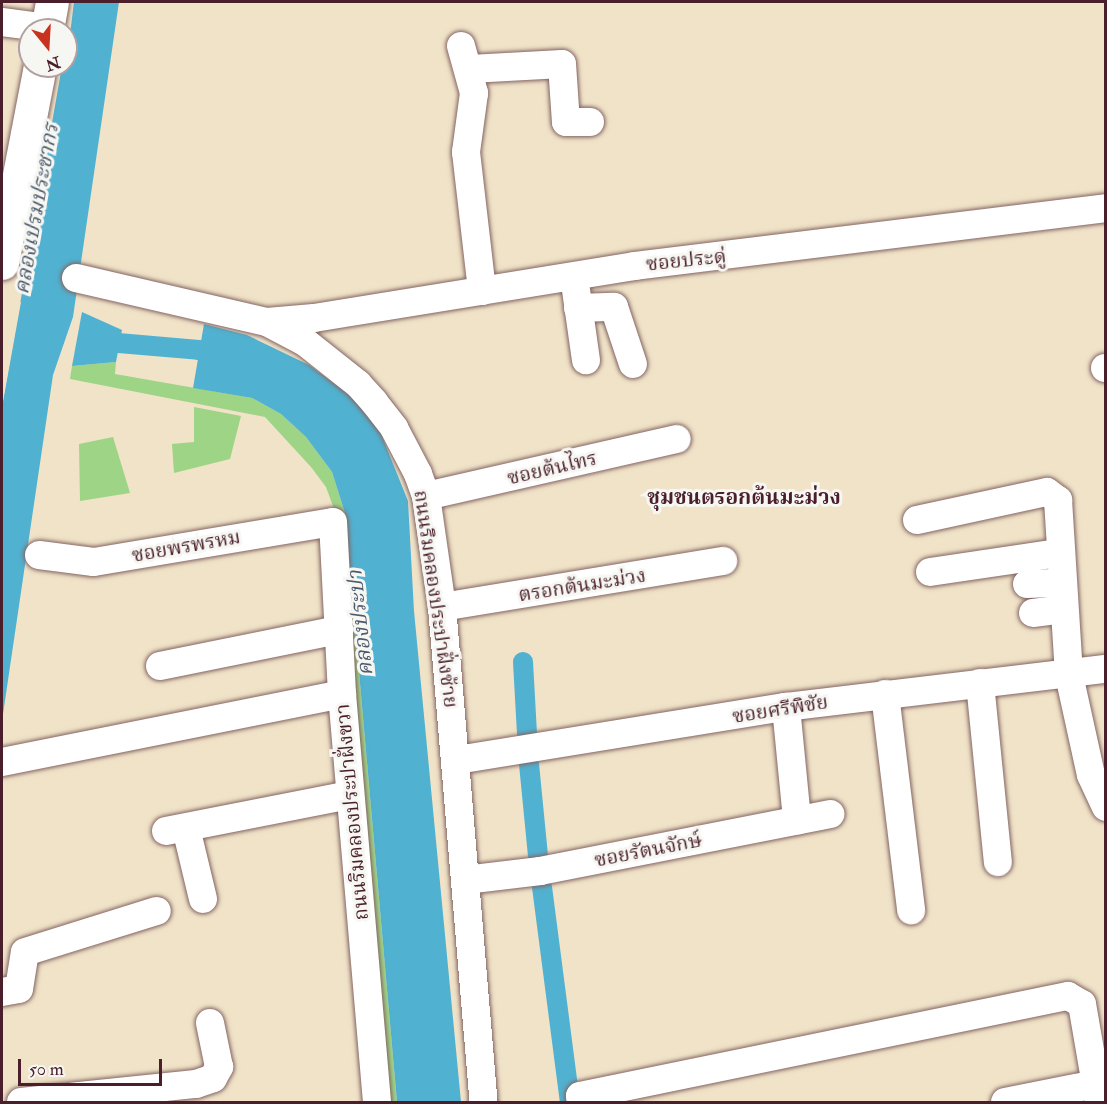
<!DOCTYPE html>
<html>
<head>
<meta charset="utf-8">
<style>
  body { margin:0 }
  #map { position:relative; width:1107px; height:1104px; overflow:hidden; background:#f0e3c8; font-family:"IM FELL Double Pica","Noto Serif Thai",serif }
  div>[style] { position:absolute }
  .green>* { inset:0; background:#9dd486 }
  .water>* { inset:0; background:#51b1d0 }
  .pier>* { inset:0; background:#f0e3c8 }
  .canal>* { height:20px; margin:-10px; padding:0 10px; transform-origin:10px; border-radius:10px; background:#51b1d0 }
  .roads { filter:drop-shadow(0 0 2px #846462) drop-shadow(0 0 2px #846462) }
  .minor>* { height:28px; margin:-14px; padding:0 14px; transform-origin:14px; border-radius:14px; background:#fff }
  .major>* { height:33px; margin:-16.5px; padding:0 16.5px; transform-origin:16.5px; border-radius:16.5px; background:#fff }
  span { translate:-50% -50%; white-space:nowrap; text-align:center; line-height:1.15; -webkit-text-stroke:6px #f6f6f2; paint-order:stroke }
  .street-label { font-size:20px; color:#4a1f2b }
  .water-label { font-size:21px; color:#4d596d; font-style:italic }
  .neighbourhood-label { font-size:21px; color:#4a1f2b; font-weight:700 }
  .frame { position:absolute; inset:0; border:3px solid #4a1f2b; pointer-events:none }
  .north { position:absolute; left:18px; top:18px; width:60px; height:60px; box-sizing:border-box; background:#f6f6f2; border:2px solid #b1a0a2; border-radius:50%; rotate:162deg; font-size:16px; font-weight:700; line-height:24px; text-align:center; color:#4a1f2b }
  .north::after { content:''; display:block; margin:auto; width:21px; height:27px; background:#c8321e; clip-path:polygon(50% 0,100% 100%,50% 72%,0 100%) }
  .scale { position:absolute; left:18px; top:1059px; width:144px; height:27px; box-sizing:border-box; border:3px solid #4a1f2b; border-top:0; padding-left:8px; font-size:18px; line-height:21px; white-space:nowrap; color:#4a1f2b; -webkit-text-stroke:4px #f6f6f2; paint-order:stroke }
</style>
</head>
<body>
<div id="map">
  <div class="green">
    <div style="clip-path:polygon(116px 362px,115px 374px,252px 398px,281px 414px,306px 437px,332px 472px,345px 513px,397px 1102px,387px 1102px,334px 509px,326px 487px,311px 467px,265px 417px,70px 379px,72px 366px)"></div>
    <div style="clip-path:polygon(194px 407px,241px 416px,230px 459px,174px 473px,172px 444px,194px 442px)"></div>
    <div style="clip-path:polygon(113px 437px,130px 493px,80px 501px,79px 444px)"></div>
  </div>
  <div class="water">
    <div style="clip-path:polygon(74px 2px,119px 2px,73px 317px,53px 375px,2px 721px,2px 406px,62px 66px,66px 66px)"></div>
    <div style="clip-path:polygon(82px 312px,122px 330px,116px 362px,72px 366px)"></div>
    <div style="clip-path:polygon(204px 324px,247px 335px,309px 365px,356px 400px,381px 434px,408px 501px,414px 611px,461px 1102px,397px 1102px,345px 513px,332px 472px,306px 437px,281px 414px,252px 398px,193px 388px)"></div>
  </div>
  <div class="pier">
    <div style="clip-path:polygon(17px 301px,21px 302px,2px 407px,2px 390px)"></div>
  </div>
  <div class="canal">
    <div style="left:95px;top:341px;width:104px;rotate:4.9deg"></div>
    <div style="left:199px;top:350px;width:25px;rotate:18deg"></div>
    <div style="left:523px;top:662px;width:71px;rotate:86.8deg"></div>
    <div style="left:529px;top:764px;width:92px;rotate:84.4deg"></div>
    <div style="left:542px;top:887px;width:217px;rotate:82.6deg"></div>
  </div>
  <div class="roads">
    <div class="minor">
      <div style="left:2px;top:22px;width:45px;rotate:7.6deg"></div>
      <div style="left:461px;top:46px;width:49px;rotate:74.5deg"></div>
      <div style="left:474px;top:93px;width:60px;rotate:97.7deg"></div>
      <div style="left:466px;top:152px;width:140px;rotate:83.4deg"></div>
      <div style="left:470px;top:69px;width:92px;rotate:-3.1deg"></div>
      <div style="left:562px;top:64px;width:58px;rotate:86.1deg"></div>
      <div style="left:566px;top:122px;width:24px"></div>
      <div style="left:76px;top:278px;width:196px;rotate:13deg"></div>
      <div style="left:267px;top:322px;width:43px;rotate:27.8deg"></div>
      <div style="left:305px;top:342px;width:68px;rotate:38.4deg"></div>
      <div style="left:358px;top:384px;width:24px;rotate:48deg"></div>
      <div style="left:374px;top:402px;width:33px;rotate:52deg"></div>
      <div style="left:394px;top:428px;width:52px;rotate:62.4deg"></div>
      <div style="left:418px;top:474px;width:23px;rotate:70deg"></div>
      <div style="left:426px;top:496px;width:112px;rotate:81.8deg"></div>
      <div style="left:442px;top:607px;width:497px;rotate:85.2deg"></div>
      <div style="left:576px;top:290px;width:71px;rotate:81.9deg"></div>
      <div style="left:578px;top:308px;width:36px;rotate:-2deg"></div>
      <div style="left:614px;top:307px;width:60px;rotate:71.6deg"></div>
      <div style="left:267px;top:322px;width:47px;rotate:-4.9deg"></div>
      <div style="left:314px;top:318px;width:325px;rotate:-9.2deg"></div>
      <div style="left:635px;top:266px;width:475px;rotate:-7deg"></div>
      <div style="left:1105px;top:368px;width:1px"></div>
      <div style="left:426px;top:496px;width:257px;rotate:-12.8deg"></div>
      <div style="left:917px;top:520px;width:133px;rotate:-12.2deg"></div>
      <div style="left:1047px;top:492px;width:14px;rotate:36deg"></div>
      <div style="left:1058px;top:500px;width:175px;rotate:86.4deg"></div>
      <div style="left:1069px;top:675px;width:102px;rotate:77.6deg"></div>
      <div style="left:1091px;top:775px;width:35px;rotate:65deg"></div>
      <div style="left:39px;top:555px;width:55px;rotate:7.3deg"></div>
      <div style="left:94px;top:562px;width:242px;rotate:-9.5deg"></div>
      <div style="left:333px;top:522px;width:172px;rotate:87deg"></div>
      <div style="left:342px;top:694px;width:409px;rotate:85.1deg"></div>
      <div style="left:930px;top:572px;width:129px;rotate:-8.4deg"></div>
      <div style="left:1027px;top:584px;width:34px;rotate:-2deg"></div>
      <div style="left:442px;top:607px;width:285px;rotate:-9.3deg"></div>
      <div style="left:1033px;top:613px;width:31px;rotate:-7deg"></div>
      <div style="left:160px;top:666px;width:183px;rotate:-11.4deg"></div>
      <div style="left:980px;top:683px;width:180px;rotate:84.3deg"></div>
      <div style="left:885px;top:694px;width:218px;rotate:83.1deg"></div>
      <div style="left:786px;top:707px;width:114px;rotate:84.4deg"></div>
      <div style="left:457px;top:760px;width:333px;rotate:-9.2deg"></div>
      <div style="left:786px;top:707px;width:322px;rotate:-6.8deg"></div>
      <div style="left:2px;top:762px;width:347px;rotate:-11.3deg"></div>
      <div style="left:186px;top:828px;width:73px;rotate:76.5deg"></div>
      <div style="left:166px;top:831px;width:187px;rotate:-11.1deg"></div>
      <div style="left:465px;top:880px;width:76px;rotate:-6.8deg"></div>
      <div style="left:540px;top:871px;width:296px;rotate:-11.1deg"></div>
      <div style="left:2px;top:992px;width:17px;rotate:-10deg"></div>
      <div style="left:19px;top:989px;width:37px;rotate:-81deg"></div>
      <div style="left:25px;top:952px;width:138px;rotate:-17.3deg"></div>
      <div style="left:21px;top:1102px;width:176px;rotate:-5.9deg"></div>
      <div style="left:196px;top:1084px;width:18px;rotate:-19deg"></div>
      <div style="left:213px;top:1078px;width:13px;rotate:-61deg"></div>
      <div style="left:219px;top:1067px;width:45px;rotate:-101.6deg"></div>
      <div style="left:581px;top:1102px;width:6px;rotate:-99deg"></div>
      <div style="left:580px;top:1096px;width:498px;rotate:-11.6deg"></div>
      <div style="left:1068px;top:996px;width:16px;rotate:30deg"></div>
      <div style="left:1082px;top:1004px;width:99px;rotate:80.2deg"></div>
      <div style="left:1005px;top:1102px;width:103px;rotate:-11.2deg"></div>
    </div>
    <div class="major">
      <div style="left:47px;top:30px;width:28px;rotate:-80deg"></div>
      <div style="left:2px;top:263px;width:201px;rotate:-79.1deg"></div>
    </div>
  </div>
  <div class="street-label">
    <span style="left:686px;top:260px;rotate:-6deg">ซอยประดู่</span>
    <span style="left:552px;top:468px;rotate:-13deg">ซอยต้นไทร</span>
    <span style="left:186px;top:546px;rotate:-10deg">ซอยพรพรหม</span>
    <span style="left:582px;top:585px;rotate:-9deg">ตรอกต้นมะม่วง</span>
    <span style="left:436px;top:599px;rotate:82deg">ถนนริมคลองประปาฝั่งซ้าย</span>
    <span style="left:780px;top:709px;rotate:-9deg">ซอยศรีพิชัย</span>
    <span style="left:352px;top:812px;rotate:-95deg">ถนนริมคลองประปาฝั่งขวา</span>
    <span style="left:648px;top:850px;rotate:-11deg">ซอยรัตนจักษ์</span>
  </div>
  <div class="water-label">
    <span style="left:37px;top:209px;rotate:-80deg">คลองเปรมประชากร</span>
    <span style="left:361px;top:623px;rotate:-96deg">คลองประปา</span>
  </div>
  <div class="neighbourhood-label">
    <span style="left:744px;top:498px">ชุมชนตรอกต้นมะม่วง</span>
  </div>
  <div class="frame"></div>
  <div class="north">N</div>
  <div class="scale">50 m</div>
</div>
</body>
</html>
